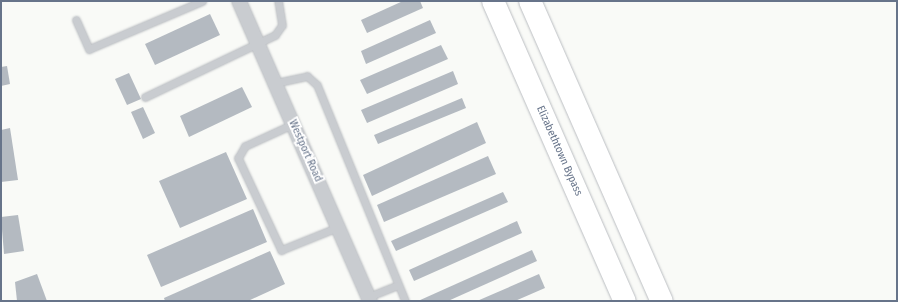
<!DOCTYPE html>
<html>
<head>
<meta charset="utf-8">
<style>
  body { margin:0 }
  #map { position:relative; width:898px; height:302px; overflow:hidden; background:#f9faf7; font-family:"Fira Sans Condensed",sans-serif }
  div>[style] { position:absolute }
  .building>* { inset:0; background:#b4bac1 }
  .roads { filter:drop-shadow(0 0 1px #bbbec2) drop-shadow(0 0 1px #bbbec2) }
  .lane>* { height:7px; margin:-3.5px; padding:0 3.5px; transform-origin:3.5px; border-radius:3.5px; background:#c9ccd0 }
  .street>* { height:14px; margin:-7px; padding:0 7px; transform-origin:7px; border-radius:7px; background:#c9ccd0 }
  .highway>* { height:22px; margin:-11px; padding:0 11px; transform-origin:11px; border-radius:11px; background:#fff }
  span { translate:-50% -50%; white-space:nowrap; text-align:center; line-height:1.15; -webkit-text-stroke:4px #fff; paint-order:stroke }
  .street-label { font-size:11px; color:#67748a }
  .frame { position:absolute; inset:0; border:2px solid #67748a; pointer-events:none }
</style>
</head>
<body>
<div id="map">
  <div class="building">
    <div style="clip-path:polygon(403px 1px,420px 1px,423px 8px,367px 33px,361px 20px)"></div>
    <div style="clip-path:polygon(210px 14px,220px 35px,155px 65px,145px 44px)"></div>
    <div style="clip-path:polygon(430px 20px,436px 33px,366px 64px,361px 51px)"></div>
    <div style="clip-path:polygon(441px 45px,448px 59px,367px 94px,360px 80px)"></div>
    <div style="clip-path:polygon(7px 66px,10px 84px,1px 86px,1px 67px)"></div>
    <div style="clip-path:polygon(453px 71px,458px 84px,367px 123px,361px 110px)"></div>
    <div style="clip-path:polygon(129px 73px,141px 99px,127px 105px,115px 79px)"></div>
    <div style="clip-path:polygon(242px 87px,252px 107px,189px 137px,180px 116px)"></div>
    <div style="clip-path:polygon(462px 98px,466px 108px,378px 144px,374px 135px)"></div>
    <div style="clip-path:polygon(143px 107px,155px 133px,143px 139px,131px 112px)"></div>
    <div style="clip-path:polygon(477px 122px,486px 143px,372px 196px,363px 175px)"></div>
    <div style="clip-path:polygon(10px 128px,18px 180px,1px 182px,1px 130px)"></div>
    <div style="clip-path:polygon(226px 152px,247px 199px,180px 228px,159px 181px)"></div>
    <div style="clip-path:polygon(488px 156px,496px 174px,384px 222px,377px 205px)"></div>
    <div style="clip-path:polygon(503px 192px,508px 202px,396px 251px,391px 241px)"></div>
    <div style="clip-path:polygon(253px 209px,267px 242px,161px 287px,147px 255px)"></div>
    <div style="clip-path:polygon(18px 215px,24px 251px,4px 254px,1px 217px)"></div>
    <div style="clip-path:polygon(517px 221px,522px 233px,414px 281px,409px 270px)"></div>
    <div style="clip-path:polygon(532px 250px,537px 261px,448px 301px,418px 301px)"></div>
    <div style="clip-path:polygon(270px 251px,285px 284px,248px 301px,165px 301px,164px 298px)"></div>
    <div style="clip-path:polygon(37px 274px,47px 301px,17px 301px,15px 282px)"></div>
    <div style="clip-path:polygon(539px 274px,545px 288px,515px 301px,477px 301px)"></div>
  </div>
  <div class="roads">
    <div class="lane">
      <div style="left:76px;top:20px;width:32px;rotate:66deg"></div>
      <div style="left:89px;top:49px;width:123px;rotate:-23deg"></div>
      <div style="left:275px;top:83px;width:33px;rotate:-12deg"></div>
      <div style="left:307px;top:76px;width:13px;rotate:42deg"></div>
      <div style="left:317px;top:85px;width:233px;rotate:67.8deg"></div>
      <div style="left:145px;top:97px;width:144px;rotate:-25.5deg"></div>
      <div style="left:275px;top:35px;width:12px;rotate:-55deg"></div>
      <div style="left:282px;top:25px;width:24px;rotate:-99deg"></div>
      <div style="left:293px;top:124px;width:53px;rotate:155.4deg"></div>
      <div style="left:245px;top:146px;width:14px;rotate:120deg"></div>
      <div style="left:238px;top:158px;width:102px;rotate:64.9deg"></div>
      <div style="left:281px;top:250px;width:61px;rotate:-22deg"></div>
      <div style="left:368px;top:297px;width:31px;rotate:-22deg"></div>
    </div>
    <div class="street">
      <div style="left:239px;top:1px;width:327px;rotate:66.4deg"></div>
    </div>
    <div class="highway">
      <div style="left:493px;top:1px;width:328px;rotate:66.3deg"></div>
      <div style="left:530px;top:1px;width:328px;rotate:66.3deg"></div>
    </div>
  </div>
  <div class="street-label">
    <span style="left:305px;top:151px;rotate:66deg">Westport Road</span>
    <span style="left:559px;top:151px;rotate:66deg">Elizabethtown Bypass</span>
  </div>
  <div class="frame"></div>
</div>
</body>
</html>
